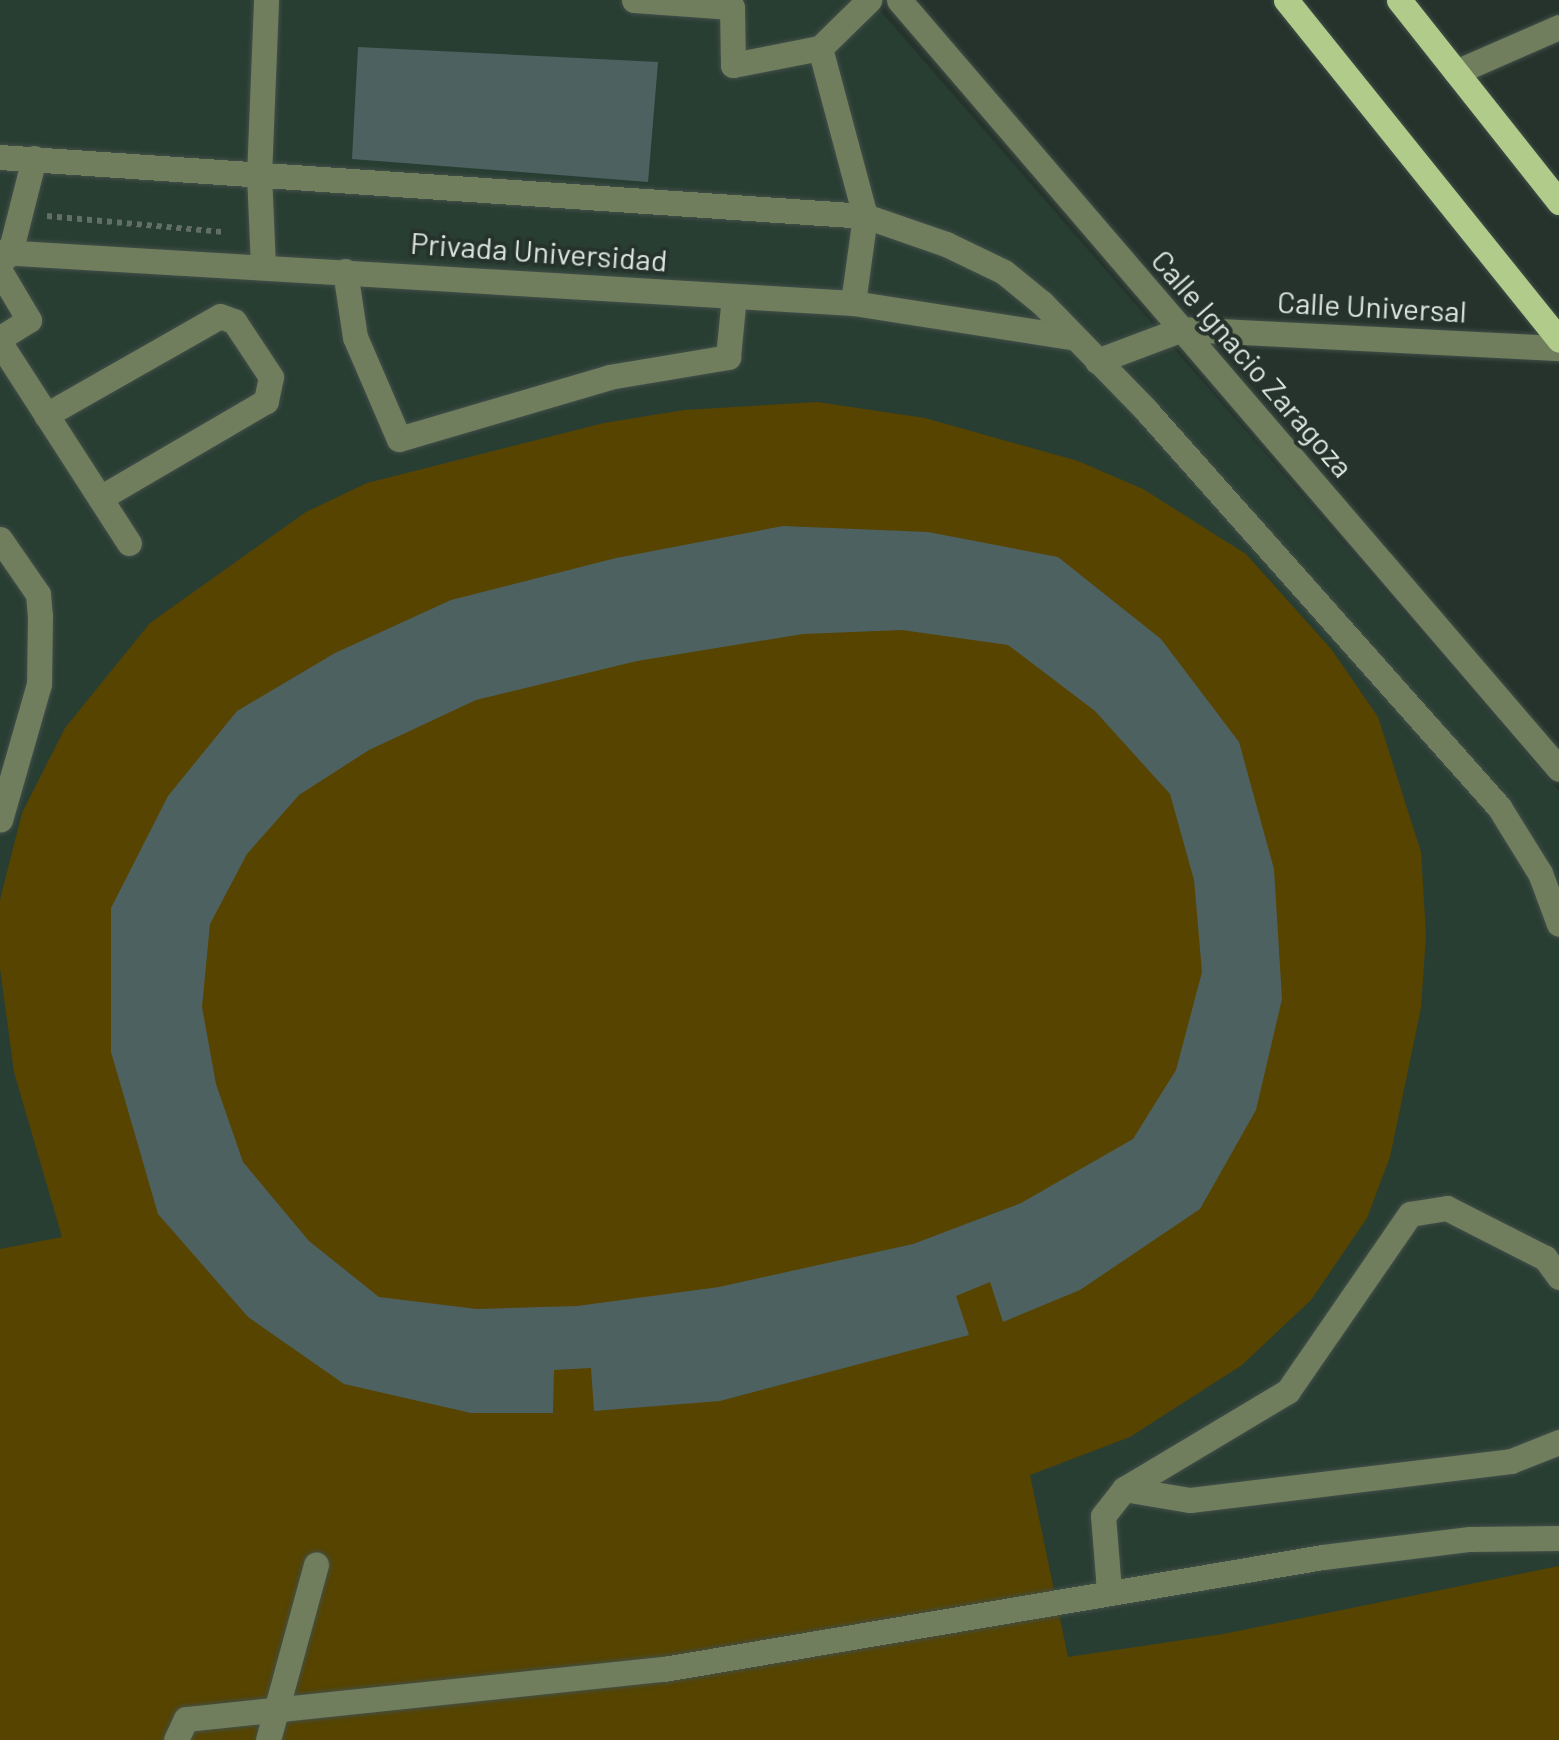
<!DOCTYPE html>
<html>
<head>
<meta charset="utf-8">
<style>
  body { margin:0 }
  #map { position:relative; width:1559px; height:1740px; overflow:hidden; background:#25332c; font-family:Barlow,sans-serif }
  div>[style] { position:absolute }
  .built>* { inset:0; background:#293e33 }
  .green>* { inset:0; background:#564400 }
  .building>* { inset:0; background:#4e6161 }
  .path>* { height:6px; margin-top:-3px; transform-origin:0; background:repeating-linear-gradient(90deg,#626e68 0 5px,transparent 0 10px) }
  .roads { filter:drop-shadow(0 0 2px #424f49) drop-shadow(0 0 2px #424f49) }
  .minor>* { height:25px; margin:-12.5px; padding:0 12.5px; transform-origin:12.5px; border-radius:12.5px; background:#707e5e }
  .major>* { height:25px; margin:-12.5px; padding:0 12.5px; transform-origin:12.5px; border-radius:12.5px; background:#b1cc8a }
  span { translate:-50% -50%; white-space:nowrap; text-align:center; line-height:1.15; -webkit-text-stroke:8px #25332c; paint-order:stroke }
  .street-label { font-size:30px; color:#dde5e0 }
</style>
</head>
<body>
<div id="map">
  <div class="built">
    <div style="clip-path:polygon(0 0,871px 0,1559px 791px,1559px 1740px,0 1740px)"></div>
  </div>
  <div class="green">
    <div style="clip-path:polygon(817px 402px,925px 418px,1078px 461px,1143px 489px,1246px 554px,1332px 650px,1378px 717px,1421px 852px,1426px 935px,1421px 1008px,1390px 1157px,1367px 1218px,1311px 1300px,1242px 1365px,1130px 1437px,1030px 1475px,1068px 1657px,1223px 1634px,1559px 1566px,1559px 1740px,0 1740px,0 1249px,62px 1237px,14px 1072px,0 968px,0 900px,22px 813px,65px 728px,150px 623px,306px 512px,367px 483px,604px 423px,684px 410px)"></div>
  </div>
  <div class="building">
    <div style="clip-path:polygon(358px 47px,658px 62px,648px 182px,352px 159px)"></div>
    <div style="clip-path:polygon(evenodd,783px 526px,928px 532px,1058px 557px,1161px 639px,1239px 742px,1274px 869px,1282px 999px,1256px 1110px,1200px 1209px,1080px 1290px,1003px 1322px,990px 1282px,956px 1296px,969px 1335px,720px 1401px,594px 1411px,591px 1368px,554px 1370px,553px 1413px,471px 1413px,344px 1384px,248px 1317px,158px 1214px,111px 1052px,111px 908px,168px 796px,237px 711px,335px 653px,451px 600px,616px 558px,783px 526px,902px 630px,1008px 645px,1095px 711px,1170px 794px,1194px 880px,1202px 972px,1176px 1070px,1133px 1139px,1021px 1203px,913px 1244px,719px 1287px,577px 1306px,477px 1309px,379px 1297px,309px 1241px,243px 1162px,216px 1084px,202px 1007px,210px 924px,247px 854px,299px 795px,369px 750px,476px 700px,637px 661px,803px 634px,902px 630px)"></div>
  </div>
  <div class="path">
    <div style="left:47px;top:216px;width:178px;rotate:5.2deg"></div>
  </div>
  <div class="roads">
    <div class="minor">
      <div style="left:634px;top:0;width:98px;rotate:4.1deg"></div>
      <div style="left:732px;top:7px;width:58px;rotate:89deg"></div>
      <div style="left:733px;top:65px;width:89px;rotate:-11.1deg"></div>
      <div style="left:820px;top:48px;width:69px;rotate:-44.4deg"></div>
      <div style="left:899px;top:0;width:1013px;rotate:49.36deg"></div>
      <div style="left:820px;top:48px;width:174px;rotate:75deg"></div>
      <div style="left:865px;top:216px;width:88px;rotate:97.9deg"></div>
      <div style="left:1456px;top:72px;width:112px;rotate:-23.6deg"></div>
      <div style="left:0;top:157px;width:867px;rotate:3.9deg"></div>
      <div style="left:865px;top:216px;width:86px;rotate:19.1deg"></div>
      <div style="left:946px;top:244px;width:64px;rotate:25.8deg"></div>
      <div style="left:1004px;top:272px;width:49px;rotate:39.2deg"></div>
      <div style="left:1042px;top:303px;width:148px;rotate:45.8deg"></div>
      <div style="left:1145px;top:409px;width:533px;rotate:48.35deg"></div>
      <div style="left:1499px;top:807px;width:78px;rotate:58.2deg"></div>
      <div style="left:1540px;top:873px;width:54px;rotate:69.6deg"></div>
      <div style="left:0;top:252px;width:855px;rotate:3.42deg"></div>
      <div style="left:853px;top:303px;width:221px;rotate:8.9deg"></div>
      <div style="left:0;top:262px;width:13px;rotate:-42deg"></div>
      <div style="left:10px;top:253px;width:98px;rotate:-75.8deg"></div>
      <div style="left:263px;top:266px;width:90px;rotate:-92.5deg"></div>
      <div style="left:259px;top:176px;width:176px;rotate:-87.7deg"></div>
      <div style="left:0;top:271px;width:57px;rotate:59.4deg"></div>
      <div style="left:29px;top:320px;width:34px;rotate:148deg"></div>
      <div style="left:345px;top:271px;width:67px;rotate:81.4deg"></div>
      <div style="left:355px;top:337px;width:111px;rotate:66.7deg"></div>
      <div style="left:399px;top:439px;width:219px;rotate:-16.4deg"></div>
      <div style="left:609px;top:377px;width:121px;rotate:-9.5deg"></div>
      <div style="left:728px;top:357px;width:61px;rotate:-84.4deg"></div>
      <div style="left:0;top:343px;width:238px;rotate:57.2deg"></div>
      <div style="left:1097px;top:361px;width:91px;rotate:-20.6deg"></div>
      <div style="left:1182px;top:329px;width:377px;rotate:2.9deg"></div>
      <div style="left:46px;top:415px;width:200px;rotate:-29.6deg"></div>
      <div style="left:220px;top:316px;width:15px;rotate:20deg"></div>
      <div style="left:234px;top:321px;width:67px;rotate:56.5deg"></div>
      <div style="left:271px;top:377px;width:25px;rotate:102deg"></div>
      <div style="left:266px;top:401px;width:192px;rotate:149.7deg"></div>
      <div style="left:0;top:539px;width:67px;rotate:55.4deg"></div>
      <div style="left:38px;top:594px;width:22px;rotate:85deg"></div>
      <div style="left:40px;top:616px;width:68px;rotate:90.8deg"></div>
      <div style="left:39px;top:684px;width:141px;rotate:106deg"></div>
      <div style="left:1559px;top:1277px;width:24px;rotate:-126deg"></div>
      <div style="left:1545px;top:1258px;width:110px;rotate:-153deg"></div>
      <div style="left:1447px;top:1208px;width:37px;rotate:171deg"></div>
      <div style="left:1410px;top:1214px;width:215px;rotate:124.6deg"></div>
      <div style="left:1288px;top:1391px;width:191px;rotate:149.1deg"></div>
      <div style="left:1124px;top:1489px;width:67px;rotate:9.5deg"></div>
      <div style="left:1190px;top:1500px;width:323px;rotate:-6.9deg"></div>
      <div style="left:1511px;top:1461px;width:52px;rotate:-21.6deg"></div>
      <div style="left:1109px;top:1590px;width:74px;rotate:-94.6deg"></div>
      <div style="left:1103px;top:1516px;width:34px;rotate:-52deg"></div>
      <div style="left:176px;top:1740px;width:23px;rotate:-65deg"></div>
      <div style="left:186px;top:1719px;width:481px;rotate:-6deg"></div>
      <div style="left:664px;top:1669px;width:668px;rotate:-9.65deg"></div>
      <div style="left:1323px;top:1557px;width:148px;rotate:-7deg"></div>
      <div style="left:1470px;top:1539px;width:89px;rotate:-0.6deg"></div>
      <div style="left:268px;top:1740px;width:182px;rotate:-74.7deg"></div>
    </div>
    <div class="major">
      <div style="left:1286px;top:0;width:436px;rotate:51.2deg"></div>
      <div style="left:1399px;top:0;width:258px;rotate:51.6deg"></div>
    </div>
  </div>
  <div class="street-label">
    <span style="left:539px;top:251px;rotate:4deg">Privada Universidad</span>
    <span style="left:1372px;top:306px;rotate:3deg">Calle Universal</span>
    <span style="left:1253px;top:363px;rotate:49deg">Calle Ignacio Zaragoza</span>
  </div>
</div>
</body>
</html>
